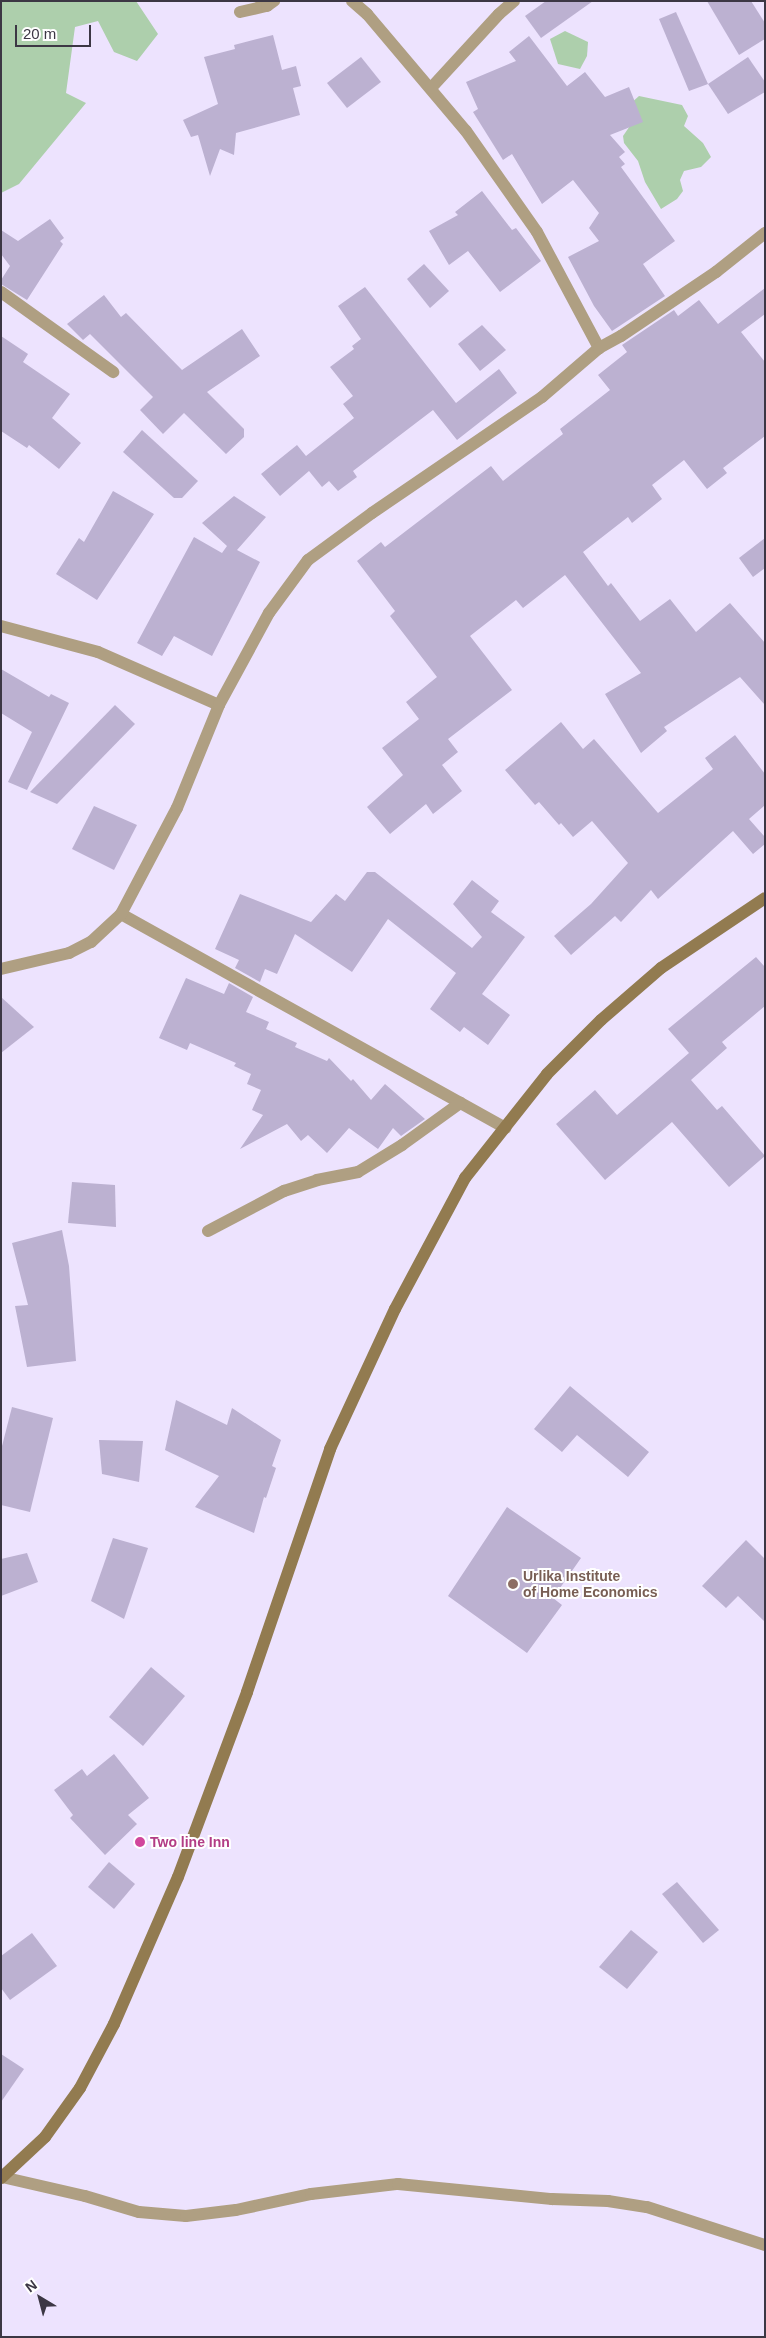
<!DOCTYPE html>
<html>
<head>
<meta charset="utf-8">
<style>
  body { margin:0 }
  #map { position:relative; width:766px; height:2338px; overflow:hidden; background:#ede3fe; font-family:Helvetica,sans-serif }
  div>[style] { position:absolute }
  .green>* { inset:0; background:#adcfac }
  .building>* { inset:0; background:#bcb1d1 }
  .street>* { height:12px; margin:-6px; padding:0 6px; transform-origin:6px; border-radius:6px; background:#af9f82 }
  .secondary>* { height:12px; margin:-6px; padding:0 6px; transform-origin:6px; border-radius:6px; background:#927b50 }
  .dots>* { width:14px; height:14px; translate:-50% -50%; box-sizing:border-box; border:2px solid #fff; border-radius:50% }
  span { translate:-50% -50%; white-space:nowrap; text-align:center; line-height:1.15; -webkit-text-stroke:4px #fff; paint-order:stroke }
  .education-label { font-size:14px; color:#785e54; font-weight:700 }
  .left { translate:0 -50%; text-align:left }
  .hotel-label { font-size:14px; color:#b23c85; font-weight:700 }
  .frame { position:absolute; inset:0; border:2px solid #3c3744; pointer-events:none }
  .north { position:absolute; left:15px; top:2273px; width:50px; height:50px; -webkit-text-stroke:4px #fff; paint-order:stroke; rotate:323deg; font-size:14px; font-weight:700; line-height:20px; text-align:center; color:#3c3744 }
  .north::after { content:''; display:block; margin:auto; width:18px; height:22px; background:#3c3744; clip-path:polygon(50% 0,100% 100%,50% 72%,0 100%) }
  .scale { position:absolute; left:15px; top:25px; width:76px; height:22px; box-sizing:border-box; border:2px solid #3c3744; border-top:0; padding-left:6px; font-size:15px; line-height:18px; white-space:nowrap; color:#3c3744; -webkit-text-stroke:4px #fff; paint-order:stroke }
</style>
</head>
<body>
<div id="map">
  <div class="green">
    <div style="clip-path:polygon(1px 1px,136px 1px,158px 34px,137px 61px,114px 52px,98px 21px,75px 27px,66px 93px,86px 103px,19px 184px,1px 193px)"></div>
    <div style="clip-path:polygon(565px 31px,588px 42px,587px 56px,580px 69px,558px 64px,550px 39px)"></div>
    <div style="clip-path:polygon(639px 96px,682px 105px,688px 116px,684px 126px,703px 143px,711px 157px,701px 167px,684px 171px,680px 180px,683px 191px,677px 199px,661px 209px,645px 182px,638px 161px,624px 143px,623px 136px,634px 120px,630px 104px)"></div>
  </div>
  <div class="building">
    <div style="clip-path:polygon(546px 1px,593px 1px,541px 38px,525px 16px)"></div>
    <div style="clip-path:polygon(707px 1px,751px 1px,765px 23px,765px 39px,739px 55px)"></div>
    <div style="clip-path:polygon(676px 12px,708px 84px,689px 91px,659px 19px)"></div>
    <div style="clip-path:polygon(273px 35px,282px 70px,296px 66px,301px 86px,293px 88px,300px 115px,236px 133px,234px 155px,220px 149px,210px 176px,198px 135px,191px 137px,183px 120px,218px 104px,204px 57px,235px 49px,234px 45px)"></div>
    <div style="clip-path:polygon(529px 36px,567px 86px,585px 72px,605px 97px,629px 87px,643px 122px,610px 135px,625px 152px,619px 157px,625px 164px,621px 167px,675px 241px,643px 264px,665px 296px,612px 331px,594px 306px,568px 257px,599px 241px,589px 228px,599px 213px,573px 180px,542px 204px,512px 154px,503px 160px,473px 112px,478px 109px,466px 82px,516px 61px,509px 52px)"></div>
    <div style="clip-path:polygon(361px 57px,381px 82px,347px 108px,327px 83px)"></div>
    <div style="clip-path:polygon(748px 57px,765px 82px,765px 92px,728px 114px,708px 84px)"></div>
    <div style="clip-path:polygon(482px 191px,512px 230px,516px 228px,541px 261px,500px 292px,468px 251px,449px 265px,429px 231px,458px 215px,455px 212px)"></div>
    <div style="clip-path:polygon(50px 219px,64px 238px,60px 241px,63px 244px,27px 300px,1px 284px,1px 280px,10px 266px,1px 254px,1px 230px,18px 241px)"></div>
    <div style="clip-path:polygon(424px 264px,449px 291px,430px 308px,407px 279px)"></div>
    <div style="clip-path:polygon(365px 287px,456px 403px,499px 369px,517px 393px,457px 440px,433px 410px,353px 471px,357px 477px,338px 491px,329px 481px,322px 487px,309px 471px,280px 496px,261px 474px,297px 445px,306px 456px,354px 418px,343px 404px,353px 396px,330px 367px,354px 349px,352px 346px,361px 339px,338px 306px)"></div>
    <div style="clip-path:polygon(765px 288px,765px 314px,741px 332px,765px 362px,765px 436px,723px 468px,727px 473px,707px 489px,684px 460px,652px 485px,662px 499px,632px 523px,628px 517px,583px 552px,608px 586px,611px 583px,640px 621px,670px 599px,696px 632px,730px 603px,765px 643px,765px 705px,740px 677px,664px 727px,667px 731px,641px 753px,605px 694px,641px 673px,565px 575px,523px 608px,516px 600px,470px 636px,512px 690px,448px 739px,458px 752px,442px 765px,462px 791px,433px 814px,426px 804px,390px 834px,367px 807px,403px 775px,382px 748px,419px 719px,406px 702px,437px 677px,390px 616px,395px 611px,357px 561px,381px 542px,385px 547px,491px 466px,503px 481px,563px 434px,560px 429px,610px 390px,598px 375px,627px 352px,622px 345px,674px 310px,678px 316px,699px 300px,718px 324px)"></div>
    <div style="clip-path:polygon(104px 295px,121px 317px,126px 313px,182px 370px,242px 329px,260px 356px,207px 392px,244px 429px,244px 437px,226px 454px,184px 413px,163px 434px,140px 410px,153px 397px,90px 334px,83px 340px,67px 324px)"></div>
    <div style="clip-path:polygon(482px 325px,506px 350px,480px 371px,458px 344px)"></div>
    <div style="clip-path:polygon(1px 336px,28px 354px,23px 362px,70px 394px,52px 418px,81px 443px,59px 469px,29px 445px,27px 448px,1px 431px)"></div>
    <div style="clip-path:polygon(142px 430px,198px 481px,182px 498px,174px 498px,123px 452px)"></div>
    <div style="clip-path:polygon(113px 491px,154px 514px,97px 600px,56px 574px,79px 538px,84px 542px)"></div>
    <div style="clip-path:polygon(234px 496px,266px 517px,237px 550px,260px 562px,212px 656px,174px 636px,162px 656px,137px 643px,194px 537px,222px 553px,227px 546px,202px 523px)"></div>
    <div style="clip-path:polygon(765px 538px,765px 568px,753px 577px,739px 558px)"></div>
    <div style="clip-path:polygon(1px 669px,49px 697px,51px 694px,69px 703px,27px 790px,8px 782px,32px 732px,1px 713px)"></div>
    <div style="clip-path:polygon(115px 705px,135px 724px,57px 804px,30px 792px)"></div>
    <div style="clip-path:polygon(561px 722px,583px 749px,594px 739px,658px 813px,713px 769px,705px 758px,735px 735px,765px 774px,765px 805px,749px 819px,765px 837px,765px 844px,753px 854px,733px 831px,658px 899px,651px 890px,621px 922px,615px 916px,571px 955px,554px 936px,591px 904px,628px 863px,592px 821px,573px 837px,561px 823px,559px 825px,539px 802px,535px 805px,505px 770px)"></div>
    <div style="clip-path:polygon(94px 806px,137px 825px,114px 870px,72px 849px)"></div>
    <div style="clip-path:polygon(367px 872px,375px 872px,472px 948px,482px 937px,453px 904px,472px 880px,499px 901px,491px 912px,525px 937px,482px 994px,510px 1015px,488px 1045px,464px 1027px,460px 1032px,430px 1009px,456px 973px,388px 919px,352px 972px,295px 934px,277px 974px,265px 969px,260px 982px,235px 968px,239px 960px,215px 949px,240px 894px,311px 922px,336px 894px,345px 901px)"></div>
    <div style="clip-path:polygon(756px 957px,765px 967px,765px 1006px,722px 1042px,727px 1048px,691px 1080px,717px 1110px,722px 1106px,765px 1156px,729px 1187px,672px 1122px,605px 1180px,556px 1124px,595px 1090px,617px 1115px,689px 1053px,668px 1029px)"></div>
    <div style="clip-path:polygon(186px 978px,224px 994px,229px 983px,253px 997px,246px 1012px,269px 1022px,266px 1029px,297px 1043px,295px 1047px,327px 1061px,329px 1058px,351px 1081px,353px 1079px,371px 1100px,385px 1084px,425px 1119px,401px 1136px,393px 1128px,378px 1149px,349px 1128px,327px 1153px,308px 1135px,301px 1141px,287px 1124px,240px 1149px,263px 1115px,252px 1110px,261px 1090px,247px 1084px,251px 1074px,234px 1066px,236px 1063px,190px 1043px,187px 1050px,159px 1038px)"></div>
    <div style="clip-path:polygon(1px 997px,34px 1027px,1px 1053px)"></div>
    <div style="clip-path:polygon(72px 1182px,115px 1185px,116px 1227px,68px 1223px)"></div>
    <div style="clip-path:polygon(62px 1230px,69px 1266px,76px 1361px,27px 1367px,15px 1306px,28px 1305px,12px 1243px)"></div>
    <div style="clip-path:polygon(570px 1386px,649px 1452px,628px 1477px,577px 1435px,562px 1452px,534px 1429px)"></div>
    <div style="clip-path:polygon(176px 1400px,227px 1425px,232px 1408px,281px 1440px,272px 1466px,276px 1468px,266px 1498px,264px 1497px,254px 1533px,195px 1507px,219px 1476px,165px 1450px)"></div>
    <div style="clip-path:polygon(12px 1407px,53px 1418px,30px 1512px,1px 1505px,1px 1450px)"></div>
    <div style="clip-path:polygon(99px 1440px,143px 1441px,139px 1482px,102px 1474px)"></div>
    <div style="clip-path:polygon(507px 1507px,581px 1558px,553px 1598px,562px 1605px,527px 1653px,448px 1596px)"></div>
    <div style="clip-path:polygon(113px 1538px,148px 1548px,124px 1619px,91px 1601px)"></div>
    <div style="clip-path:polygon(746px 1540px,765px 1559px,765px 1622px,738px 1596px,726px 1608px,702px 1586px)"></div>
    <div style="clip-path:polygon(27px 1553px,38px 1582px,1px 1596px,1px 1559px)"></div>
    <div style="clip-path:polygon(151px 1667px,185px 1696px,143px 1746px,109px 1717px)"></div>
    <div style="clip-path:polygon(114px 1754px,149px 1798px,128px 1815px,137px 1824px,105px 1855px,70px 1818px,73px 1815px,54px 1790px,82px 1769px,87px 1776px)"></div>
    <div style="clip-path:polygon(109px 1862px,135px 1884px,114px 1909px,88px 1887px)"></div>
    <div style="clip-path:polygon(677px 1882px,719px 1930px,703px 1943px,662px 1894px)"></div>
    <div style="clip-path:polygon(631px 1930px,658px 1952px,627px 1989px,599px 1967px)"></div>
    <div style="clip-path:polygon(32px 1933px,57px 1966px,10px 2000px,1px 1988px,1px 1956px)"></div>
    <div style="clip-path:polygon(1px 2054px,24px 2069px,1px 2102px)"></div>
  </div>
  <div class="street">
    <div style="left:352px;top:1px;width:20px;rotate:41deg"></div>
    <div style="left:367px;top:14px;width:153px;rotate:49.8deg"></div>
    <div style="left:466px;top:131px;width:123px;rotate:54.9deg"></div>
    <div style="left:537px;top:232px;width:132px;rotate:61.9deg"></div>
    <div style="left:240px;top:12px;width:28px;rotate:-13deg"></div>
    <div style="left:267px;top:6px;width:9px;rotate:-36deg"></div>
    <div style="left:431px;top:88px;width:100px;rotate:-47.4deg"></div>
    <div style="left:499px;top:14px;width:20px;rotate:-41deg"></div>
    <div style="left:1px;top:292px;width:138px;rotate:35.5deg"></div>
    <div style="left:1px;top:626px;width:100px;rotate:15deg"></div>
    <div style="left:98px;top:652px;width:132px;rotate:23.7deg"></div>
    <div style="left:121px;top:914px;width:440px;rotate:29.1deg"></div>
    <div style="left:1px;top:969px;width:70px;rotate:-13.2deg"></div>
    <div style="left:69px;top:953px;width:25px;rotate:-27deg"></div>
    <div style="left:91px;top:942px;width:41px;rotate:-43deg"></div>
    <div style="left:121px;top:914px;width:120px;rotate:-62.2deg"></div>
    <div style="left:177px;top:808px;width:111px;rotate:-67.8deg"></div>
    <div style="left:219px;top:705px;width:105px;rotate:-61.5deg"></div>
    <div style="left:269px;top:613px;width:66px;rotate:-53.7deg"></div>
    <div style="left:308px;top:560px;width:79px;rotate:-36.3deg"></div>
    <div style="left:372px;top:513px;width:206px;rotate:-34.3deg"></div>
    <div style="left:542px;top:397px;width:75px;rotate:-40.7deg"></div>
    <div style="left:599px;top:348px;width:25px;rotate:-29deg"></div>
    <div style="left:621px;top:336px;width:115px;rotate:-34deg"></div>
    <div style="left:716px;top:272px;width:63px;rotate:-38.5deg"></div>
    <div style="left:208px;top:1231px;width:86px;rotate:-27.8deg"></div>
    <div style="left:284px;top:1191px;width:35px;rotate:-18deg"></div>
    <div style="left:317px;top:1180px;width:42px;rotate:-11deg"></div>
    <div style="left:358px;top:1172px;width:52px;rotate:-31.5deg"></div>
    <div style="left:402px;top:1145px;width:72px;rotate:-35.9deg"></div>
    <div style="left:2px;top:2177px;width:85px;rotate:12.9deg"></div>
    <div style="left:85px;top:2196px;width:56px;rotate:16.5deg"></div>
    <div style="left:139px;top:2212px;width:47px;rotate:4.9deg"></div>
    <div style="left:186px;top:2216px;width:50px;rotate:-6.8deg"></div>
    <div style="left:236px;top:2210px;width:77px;rotate:-12deg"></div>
    <div style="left:311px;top:2194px;width:88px;rotate:-6.6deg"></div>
    <div style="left:398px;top:2184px;width:155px;rotate:5.6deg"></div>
    <div style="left:552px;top:2199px;width:56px;rotate:2deg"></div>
    <div style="left:608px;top:2201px;width:39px;rotate:9deg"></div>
    <div style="left:647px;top:2207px;width:124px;rotate:17.9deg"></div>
  </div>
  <div class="secondary">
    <div style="left:1px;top:2178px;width:60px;rotate:-43deg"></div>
    <div style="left:45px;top:2137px;width:60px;rotate:-54.5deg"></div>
    <div style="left:80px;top:2088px;width:72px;rotate:-62deg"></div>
    <div style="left:114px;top:2024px;width:160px;rotate:-66.5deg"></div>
    <div style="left:178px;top:1877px;width:197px;rotate:-69.5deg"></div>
    <div style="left:247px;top:1692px;width:257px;rotate:-71.1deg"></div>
    <div style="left:330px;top:1449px;width:154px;rotate:-65.1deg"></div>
    <div style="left:395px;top:1309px;width:149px;rotate:-61.9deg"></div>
    <div style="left:465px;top:1178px;width:132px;rotate:-51.7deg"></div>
    <div style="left:547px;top:1074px;width:76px;rotate:-45deg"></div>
    <div style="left:601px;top:1020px;width:79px;rotate:-40.9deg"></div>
    <div style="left:661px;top:968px;width:125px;rotate:-33.9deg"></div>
  </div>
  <div class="dots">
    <div style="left:513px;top:1584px;background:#8d6e63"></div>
    <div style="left:140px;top:1842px;background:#d1479c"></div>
  </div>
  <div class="education-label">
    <span class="left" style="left:523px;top:1584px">Urlika Institute<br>of Home Economics</span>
  </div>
  <div class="hotel-label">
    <span class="left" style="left:150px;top:1842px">Two line Inn</span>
  </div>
  <div class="frame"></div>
  <div class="north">N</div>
  <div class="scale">20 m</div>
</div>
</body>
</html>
